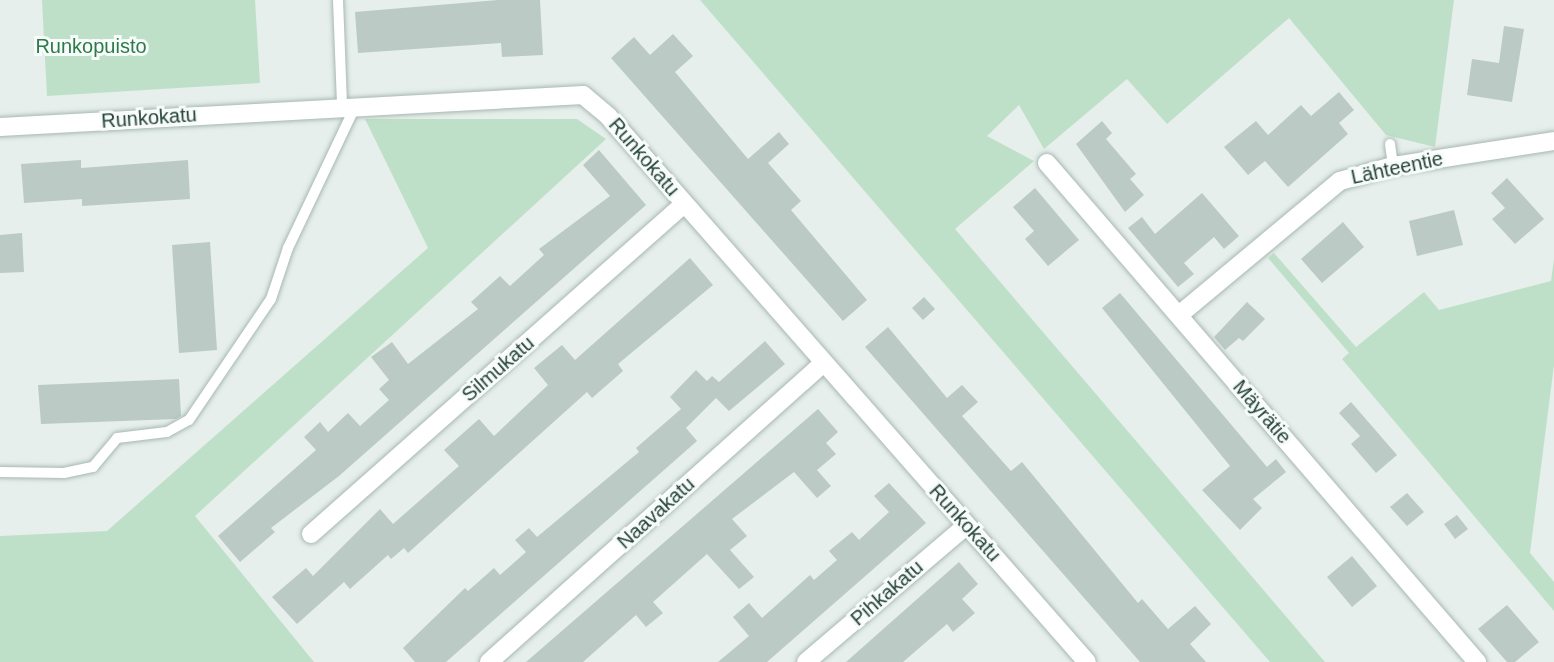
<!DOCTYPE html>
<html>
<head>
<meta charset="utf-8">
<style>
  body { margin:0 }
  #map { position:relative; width:1554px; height:662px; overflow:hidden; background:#e6efeb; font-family:Helvetica,sans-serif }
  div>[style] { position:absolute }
  .green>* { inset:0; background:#bfe0c8 }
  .building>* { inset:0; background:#bbcac4 }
  .roads { filter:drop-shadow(0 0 2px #a8b8b2) drop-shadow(0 0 2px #a8b8b2) }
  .lane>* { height:10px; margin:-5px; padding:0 5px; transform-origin:5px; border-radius:5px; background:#fff }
  .street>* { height:18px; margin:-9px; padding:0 9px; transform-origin:9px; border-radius:9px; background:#fff }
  span { translate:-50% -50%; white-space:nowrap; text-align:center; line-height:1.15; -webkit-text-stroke:6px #f7fbf9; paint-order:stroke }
  .park-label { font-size:20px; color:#2d7a4b }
  .street-label { font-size:20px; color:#24423a }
</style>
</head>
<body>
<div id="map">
  <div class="green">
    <div style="clip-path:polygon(42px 0,255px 0,260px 83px,47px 96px)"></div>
    <div style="clip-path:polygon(700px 0,1454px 0,1435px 147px,1386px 135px,1289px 18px,1167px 124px,1127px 79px,1044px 149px,1019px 105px,987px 136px,1034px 161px,955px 229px,1325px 662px,1270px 662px)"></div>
    <div style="clip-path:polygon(365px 119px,577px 119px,606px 139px,195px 516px,314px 662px,0 662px,0 536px,107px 531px,428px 248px)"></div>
    <div style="clip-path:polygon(1274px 253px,1356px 347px,1424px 292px,1439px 310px,1551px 281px,1554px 259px,1554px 365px,1530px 553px,1554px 582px,1554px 611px,1342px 359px,1349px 353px,1268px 258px)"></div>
  </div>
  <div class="building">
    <div style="clip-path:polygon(498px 0,540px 0,543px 55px,502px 57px,501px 43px,358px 53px,355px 12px)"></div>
    <div style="clip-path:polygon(1504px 26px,1524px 29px,1512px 102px,1467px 95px,1472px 59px,1499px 63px)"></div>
    <div style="clip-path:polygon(673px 34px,693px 56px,675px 72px,748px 159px,779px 132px,789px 144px,768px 163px,801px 201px,791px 210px,867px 300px,843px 321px,611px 58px,634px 37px,650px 55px)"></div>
    <div style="clip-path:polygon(1339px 92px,1354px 110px,1339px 123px,1348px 134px,1288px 187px,1265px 161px,1248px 175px,1224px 147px,1256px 121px,1268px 135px,1301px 105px,1311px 116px)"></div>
    <div style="clip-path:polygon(1102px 121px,1112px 133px,1106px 139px,1136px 174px,1130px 179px,1144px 195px,1125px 212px,1076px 144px)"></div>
    <div style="clip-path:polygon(599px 150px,646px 205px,339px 476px,271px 528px,275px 532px,240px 562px,218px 536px,316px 450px,304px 437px,320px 422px,328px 432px,348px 413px,360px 426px,389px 400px,379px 389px,389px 380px,371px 357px,392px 342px,408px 364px,478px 309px,471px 302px,500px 276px,510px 286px,544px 255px,539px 249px,610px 196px,583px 165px)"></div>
    <div style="clip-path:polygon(81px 160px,81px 168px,188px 160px,190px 199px,82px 206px,82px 199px,24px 203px,21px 164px)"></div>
    <div style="clip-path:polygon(1507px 178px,1544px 219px,1515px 244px,1492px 219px,1505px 208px,1491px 193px)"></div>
    <div style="clip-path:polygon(1035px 188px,1079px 240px,1048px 266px,1025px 239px,1034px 231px,1013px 207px)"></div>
    <div style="clip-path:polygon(1202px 193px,1239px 236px,1224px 249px,1214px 237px,1184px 263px,1194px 274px,1178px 287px,1128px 228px,1142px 217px,1155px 234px)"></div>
    <div style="clip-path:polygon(1454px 210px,1463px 245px,1417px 256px,1409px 221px)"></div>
    <div style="clip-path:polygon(1343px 222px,1364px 247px,1322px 283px,1301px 259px)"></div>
    <div style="clip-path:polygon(22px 233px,24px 272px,0 273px,0 235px)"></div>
    <div style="clip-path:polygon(210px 242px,217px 350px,179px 353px,172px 245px)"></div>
    <div style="clip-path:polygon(690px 258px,713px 285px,618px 364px,623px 371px,592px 398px,587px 392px,408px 553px,404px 548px,391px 559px,388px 555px,350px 589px,344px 582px,297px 624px,272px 597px,306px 568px,313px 576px,380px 509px,393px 524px,459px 466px,444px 450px,479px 419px,494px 436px,548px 385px,534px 368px,562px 345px,575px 360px)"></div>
    <div style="clip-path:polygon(1120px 293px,1267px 467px,1276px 459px,1286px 472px,1253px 499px,1262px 508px,1240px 530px,1202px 490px,1230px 466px,1102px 308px)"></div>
    <div style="clip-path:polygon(924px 297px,935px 309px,923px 320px,912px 308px)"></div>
    <div style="clip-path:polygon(1247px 302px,1265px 319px,1243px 341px,1239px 338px,1225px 350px,1214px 337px)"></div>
    <div style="clip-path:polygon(888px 327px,947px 398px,962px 385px,978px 402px,962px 416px,1011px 471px,1022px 462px,1138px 603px,1142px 599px,1168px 629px,1195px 606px,1211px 624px,1190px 644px,1206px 662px,1140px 662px,865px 347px)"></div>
    <div style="clip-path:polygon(765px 341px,785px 364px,729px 411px,716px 398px,686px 428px,697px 441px,446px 662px,415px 662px,403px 648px,465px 588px,468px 591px,494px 568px,500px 575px,526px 552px,515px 540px,529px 528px,537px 537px,639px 452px,636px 448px,681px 409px,670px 397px,696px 370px,707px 381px,712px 376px,719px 382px)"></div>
    <div style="clip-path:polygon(179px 379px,181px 416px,176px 419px,41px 424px,38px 385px)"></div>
    <div style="clip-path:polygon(1351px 402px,1397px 455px,1376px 473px,1351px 444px,1360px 436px,1339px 413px)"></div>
    <div style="clip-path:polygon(818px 409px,838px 432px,826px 443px,836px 454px,817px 470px,831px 486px,817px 498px,794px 472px,732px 519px,747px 536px,730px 550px,754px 577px,739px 589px,707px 554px,653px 602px,663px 613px,646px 627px,636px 615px,583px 662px,526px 662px)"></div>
    <div style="clip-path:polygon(889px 483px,926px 523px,767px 662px,718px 662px,749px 636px,733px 617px,749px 603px,762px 618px,810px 575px,814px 580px,837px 560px,829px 551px,852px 532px,859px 540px,889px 512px,874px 496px)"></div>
    <div style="clip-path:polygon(1407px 493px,1424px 512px,1407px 526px,1390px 507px)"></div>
    <div style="clip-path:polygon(1457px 515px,1468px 529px,1455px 539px,1444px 524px)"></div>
    <div style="clip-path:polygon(1352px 556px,1377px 586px,1352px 607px,1327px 577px)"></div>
    <div style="clip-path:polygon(959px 562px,978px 584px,962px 599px,975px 613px,953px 632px,947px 624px,903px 662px,846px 662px)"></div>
    <div style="clip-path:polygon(1507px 605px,1539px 642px,1515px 662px,1507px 662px,1478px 629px)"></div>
  </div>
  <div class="roads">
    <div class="lane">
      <div style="left:338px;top:0;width:106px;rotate:87.8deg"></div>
      <div style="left:1390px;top:144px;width:22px;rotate:82deg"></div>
      <div style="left:0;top:472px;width:64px;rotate:0.9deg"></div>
      <div style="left:64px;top:473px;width:30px;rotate:-12deg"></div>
      <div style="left:93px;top:467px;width:38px;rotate:-50deg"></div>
      <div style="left:117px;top:438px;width:50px;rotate:-6.8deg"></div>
      <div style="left:167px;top:432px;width:25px;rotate:-29deg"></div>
      <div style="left:189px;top:420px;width:146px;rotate:-55.9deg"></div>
      <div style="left:271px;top:299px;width:54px;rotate:-71.6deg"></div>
      <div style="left:288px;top:248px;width:158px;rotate:-64.6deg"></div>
    </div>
    <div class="street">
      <div style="left:0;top:127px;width:584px;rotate:-3.14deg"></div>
      <div style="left:583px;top:95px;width:33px;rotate:40deg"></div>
      <div style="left:608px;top:116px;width:726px;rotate:48.74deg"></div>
      <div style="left:1047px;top:163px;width:659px;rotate:49.25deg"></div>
      <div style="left:1179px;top:315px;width:209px;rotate:-39.8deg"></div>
      <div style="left:1340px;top:181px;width:55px;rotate:-15.8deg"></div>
      <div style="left:1393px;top:166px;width:163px;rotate:-8.8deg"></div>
      <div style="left:311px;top:534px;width:498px;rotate:-41.5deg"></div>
      <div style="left:489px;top:662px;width:447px;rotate:-41.8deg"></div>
      <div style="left:806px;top:662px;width:211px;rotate:-40.4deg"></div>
    </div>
  </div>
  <div class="park-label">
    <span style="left:91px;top:46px">Runkopuisto</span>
  </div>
  <div class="street-label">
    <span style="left:149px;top:118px;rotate:-4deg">Runkokatu</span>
    <span style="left:644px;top:157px;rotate:49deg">Runkokatu</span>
    <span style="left:1397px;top:168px;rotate:-12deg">Lähteentie</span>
    <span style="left:498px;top:369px;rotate:-41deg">Silmukatu</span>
    <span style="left:1262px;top:412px;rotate:49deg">Mäyrätie</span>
    <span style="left:656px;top:513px;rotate:-42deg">Naavakatu</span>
    <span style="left:965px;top:523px;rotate:48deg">Runkokatu</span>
    <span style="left:887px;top:593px;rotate:-41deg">Pihkakatu</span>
  </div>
</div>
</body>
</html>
